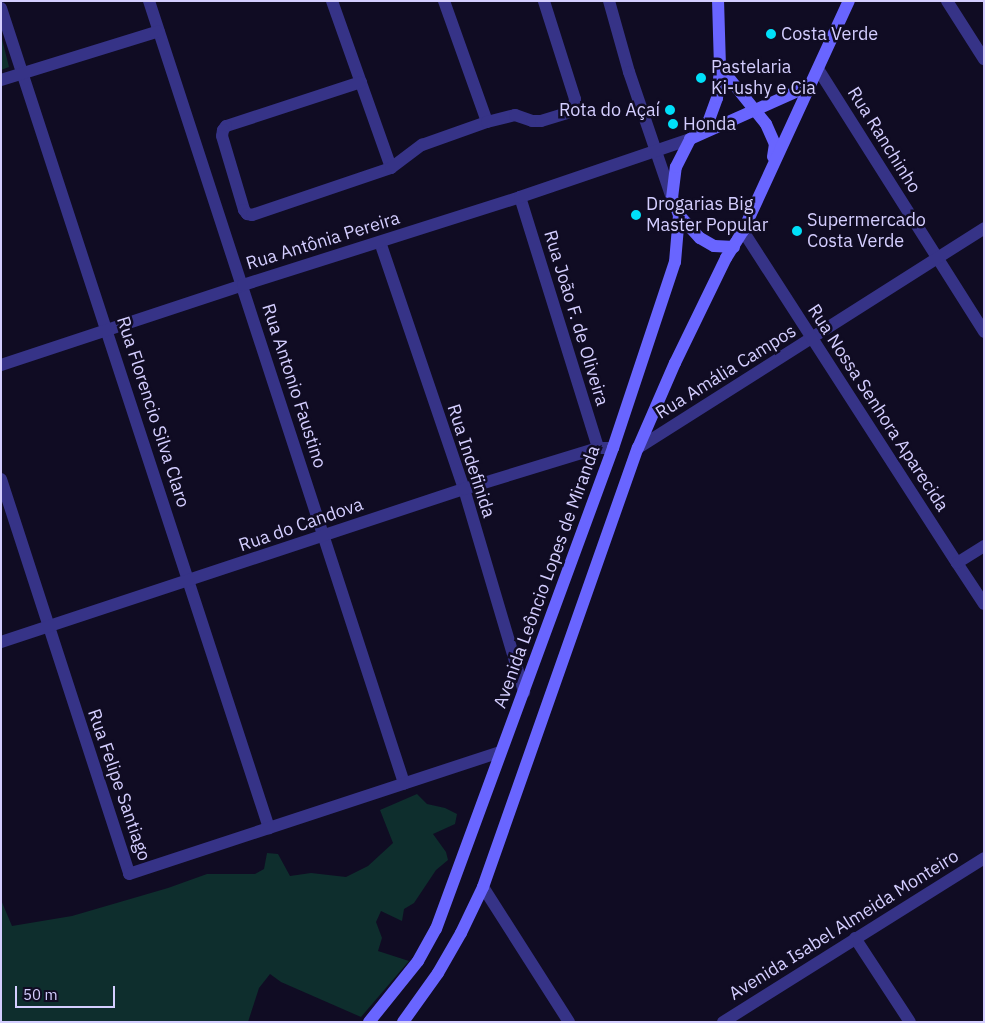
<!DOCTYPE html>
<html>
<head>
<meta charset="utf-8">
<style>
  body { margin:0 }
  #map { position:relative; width:985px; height:1023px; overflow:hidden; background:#100c23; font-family:"IBM Plex Sans",sans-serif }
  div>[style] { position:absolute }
  .green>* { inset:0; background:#0e2e2d }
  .minor>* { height:12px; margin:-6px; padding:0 6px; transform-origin:6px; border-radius:6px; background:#363387 }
  .tertiary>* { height:12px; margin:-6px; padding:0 6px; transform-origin:6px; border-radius:6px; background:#363387 }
  .secondary>* { height:12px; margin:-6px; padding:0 6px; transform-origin:6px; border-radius:6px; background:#6965ff }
  .dots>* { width:14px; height:14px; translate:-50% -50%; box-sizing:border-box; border:2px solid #100c23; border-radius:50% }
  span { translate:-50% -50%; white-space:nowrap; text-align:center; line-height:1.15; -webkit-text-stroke:5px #100c23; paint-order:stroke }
  .poi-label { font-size:18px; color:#d4ceff }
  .left { translate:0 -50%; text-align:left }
  .right { translate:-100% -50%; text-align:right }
  .street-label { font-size:18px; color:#d4ceff }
  .frame { position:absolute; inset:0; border:2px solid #d4ceff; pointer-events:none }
  .scale { position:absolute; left:15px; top:986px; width:100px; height:22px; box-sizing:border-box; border:2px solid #d4ceff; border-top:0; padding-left:6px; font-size:15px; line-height:18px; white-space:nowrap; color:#d4ceff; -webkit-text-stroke:4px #100c23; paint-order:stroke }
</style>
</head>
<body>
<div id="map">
  <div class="green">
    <div style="clip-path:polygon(1px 35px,9px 67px,1px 70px)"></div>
    <div style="clip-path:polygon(417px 794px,427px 804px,445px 808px,457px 814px,455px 824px,433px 834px,446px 852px,448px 860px,436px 870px,414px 903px,404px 909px,402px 921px,381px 911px,376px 922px,382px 938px,378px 951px,409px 961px,361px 1017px,281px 982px,270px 974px,259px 988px,248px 1022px,1px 1022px,1px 900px,12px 926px,72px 916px,168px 888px,207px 874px,255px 874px,264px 869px,267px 853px,278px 854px,290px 876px,311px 873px,346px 877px,368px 866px,393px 843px,380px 810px)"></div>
  </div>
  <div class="minor">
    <div style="left:149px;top:1px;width:823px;rotate:71.94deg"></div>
    <div style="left:332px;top:1px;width:177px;rotate:70.5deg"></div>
    <div style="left:444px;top:1px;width:128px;rotate:70.4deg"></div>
    <div style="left:609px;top:1px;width:74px;rotate:74.3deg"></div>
    <div style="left:629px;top:72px;width:133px;rotate:71.2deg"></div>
    <div style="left:947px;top:1px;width:69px;rotate:57.5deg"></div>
    <div style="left:1px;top:8px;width:863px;rotate:71.9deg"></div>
    <div style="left:818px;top:69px;width:311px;rotate:57.7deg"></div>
    <div style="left:1px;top:80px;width:165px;rotate:-17.2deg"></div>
    <div style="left:361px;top:82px;width:142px;rotate:161.9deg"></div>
    <div style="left:226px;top:126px;width:5px;rotate:127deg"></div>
    <div style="left:223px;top:130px;width:6px;rotate:99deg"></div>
    <div style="left:222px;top:136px;width:77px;rotate:73.4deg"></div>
    <div style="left:244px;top:210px;width:5px;rotate:53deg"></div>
    <div style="left:247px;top:214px;width:5px;rotate:11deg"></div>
    <div style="left:252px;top:215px;width:147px;rotate:-18.7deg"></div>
    <div style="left:391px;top:168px;width:39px;rotate:-37deg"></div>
    <div style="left:422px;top:145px;width:69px;rotate:-19.5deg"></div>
    <div style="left:487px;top:122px;width:29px;rotate:-14deg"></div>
    <div style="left:515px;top:115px;width:18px;rotate:19deg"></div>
    <div style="left:532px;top:121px;width:9px"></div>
    <div style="left:541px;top:121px;width:30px;rotate:-17deg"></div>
    <div style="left:570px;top:112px;width:7px;rotate:-56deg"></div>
    <div style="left:574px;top:106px;width:7px;rotate:-82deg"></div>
    <div style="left:575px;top:99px;width:103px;rotate:-107.6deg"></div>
    <div style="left:520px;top:197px;width:263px;rotate:72.7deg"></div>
    <div style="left:380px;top:242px;width:261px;rotate:71.2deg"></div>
    <div style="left:464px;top:489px;width:212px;rotate:73.5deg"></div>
    <div style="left:1px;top:365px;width:255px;rotate:-18.3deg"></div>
    <div style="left:243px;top:285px;width:291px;rotate:-17.6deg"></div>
    <div style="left:520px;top:197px;width:180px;rotate:-18.8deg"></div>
    <div style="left:638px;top:448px;width:410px;rotate:-32.4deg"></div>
    <div style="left:1px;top:479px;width:415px;rotate:72deg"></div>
    <div style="left:129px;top:874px;width:391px;rotate:-18.2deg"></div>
    <div style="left:957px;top:563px;width:49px;rotate:56.6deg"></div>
    <div style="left:1px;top:642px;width:488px;rotate:-18.3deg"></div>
    <div style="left:464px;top:489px;width:140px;rotate:-17deg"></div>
    <div style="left:598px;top:448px;width:15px"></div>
    <div style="left:483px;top:887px;width:160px;rotate:57.5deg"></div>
    <div style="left:855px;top:938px;width:100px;rotate:56.8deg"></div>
    <div style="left:723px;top:1022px;width:308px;rotate:-32.1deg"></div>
  </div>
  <div class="tertiary">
    <div style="left:743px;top:231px;width:395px;rotate:57.2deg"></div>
    <div style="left:957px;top:563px;width:32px;rotate:-32deg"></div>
  </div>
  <div class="secondary">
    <div style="left:720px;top:67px;width:73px;rotate:51.1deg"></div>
    <div style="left:766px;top:124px;width:22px;rotate:66deg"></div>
    <div style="left:775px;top:144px;width:13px;rotate:99deg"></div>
    <div style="left:705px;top:131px;width:35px;rotate:-70deg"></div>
    <div style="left:717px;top:98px;width:31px;rotate:-84deg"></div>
    <div style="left:720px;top:67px;width:66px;rotate:-91.7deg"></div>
    <div style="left:679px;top:215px;width:31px;rotate:48deg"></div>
    <div style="left:700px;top:238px;width:16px;rotate:30deg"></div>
    <div style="left:714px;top:246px;width:20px;rotate:3deg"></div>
    <div style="left:369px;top:1022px;width:78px;rotate:-51.2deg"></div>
    <div style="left:418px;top:961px;width:37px;rotate:-61deg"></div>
    <div style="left:436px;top:929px;width:513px;rotate:-69.8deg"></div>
    <div style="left:613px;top:448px;width:196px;rotate:-71.6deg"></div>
    <div style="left:675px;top:262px;width:47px;rotate:-85.1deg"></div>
    <div style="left:679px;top:215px;width:18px;rotate:-112deg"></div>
    <div style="left:672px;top:198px;width:31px;rotate:-83deg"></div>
    <div style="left:676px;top:167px;width:31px;rotate:-63deg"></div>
    <div style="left:690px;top:139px;width:130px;rotate:-24deg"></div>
    <div style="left:403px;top:1022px;width:60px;rotate:-54.5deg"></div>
    <div style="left:438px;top:973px;width:46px;rotate:-60.1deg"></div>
    <div style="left:461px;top:933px;width:51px;rotate:-64.4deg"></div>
    <div style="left:483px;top:887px;width:466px;rotate:-70.6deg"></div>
    <div style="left:638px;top:448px;width:93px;rotate:-66.5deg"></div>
    <div style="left:675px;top:363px;width:117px;rotate:-64.1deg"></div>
    <div style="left:726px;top:258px;width:32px;rotate:-58deg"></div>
    <div style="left:743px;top:231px;width:253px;rotate:-65.3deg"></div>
  </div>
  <div class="dots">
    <div style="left:771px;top:34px;background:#00e0f9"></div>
    <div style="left:701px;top:78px;background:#00e0f9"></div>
    <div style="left:670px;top:110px;background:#00e0f9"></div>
    <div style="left:673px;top:124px;background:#00e0f9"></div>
    <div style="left:636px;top:215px;background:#00e0f9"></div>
    <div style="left:797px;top:231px;background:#00e0f9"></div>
  </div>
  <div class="poi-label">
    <span class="left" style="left:781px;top:34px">Costa Verde</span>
    <span class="left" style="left:711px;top:78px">Pastelaria<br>Ki-ushy e Cia</span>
    <span class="right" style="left:660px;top:110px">Rota do Açaí</span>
    <span class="left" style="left:683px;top:124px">Honda</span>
    <span class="left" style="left:646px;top:215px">Drogarias Big<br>Master Popular</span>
    <span class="left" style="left:807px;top:231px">Supermercado<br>Costa Verde</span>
  </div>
  <div class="street-label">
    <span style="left:884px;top:140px;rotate:58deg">Rua Ranchinho</span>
    <span style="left:323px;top:241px;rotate:-17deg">Rua Antônia Pereira</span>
    <span style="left:576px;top:318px;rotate:73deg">Rua João F. de Oliveira</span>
    <span style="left:726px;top:372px;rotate:-32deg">Rua Amália Campos</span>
    <span style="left:294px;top:386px;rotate:72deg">Rua Antonio Faustino</span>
    <span style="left:878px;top:408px;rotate:57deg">Rua Nossa Senhora Aparecida</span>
    <span style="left:153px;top:412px;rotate:72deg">Rua Florencio Silva Claro</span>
    <span style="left:471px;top:461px;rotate:72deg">Rua Indefinida</span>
    <span style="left:301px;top:525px;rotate:-19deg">Rua do Candova</span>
    <span style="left:547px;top:577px;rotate:-70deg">Avenida Leôncio Lopes de Miranda</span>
    <span style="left:119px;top:785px;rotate:71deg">Rua Felipe Santiago</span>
    <span style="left:844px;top:925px;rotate:-32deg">Avenida Isabel Almeida Monteiro</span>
  </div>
  <div class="frame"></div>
  <div class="scale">50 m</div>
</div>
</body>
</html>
